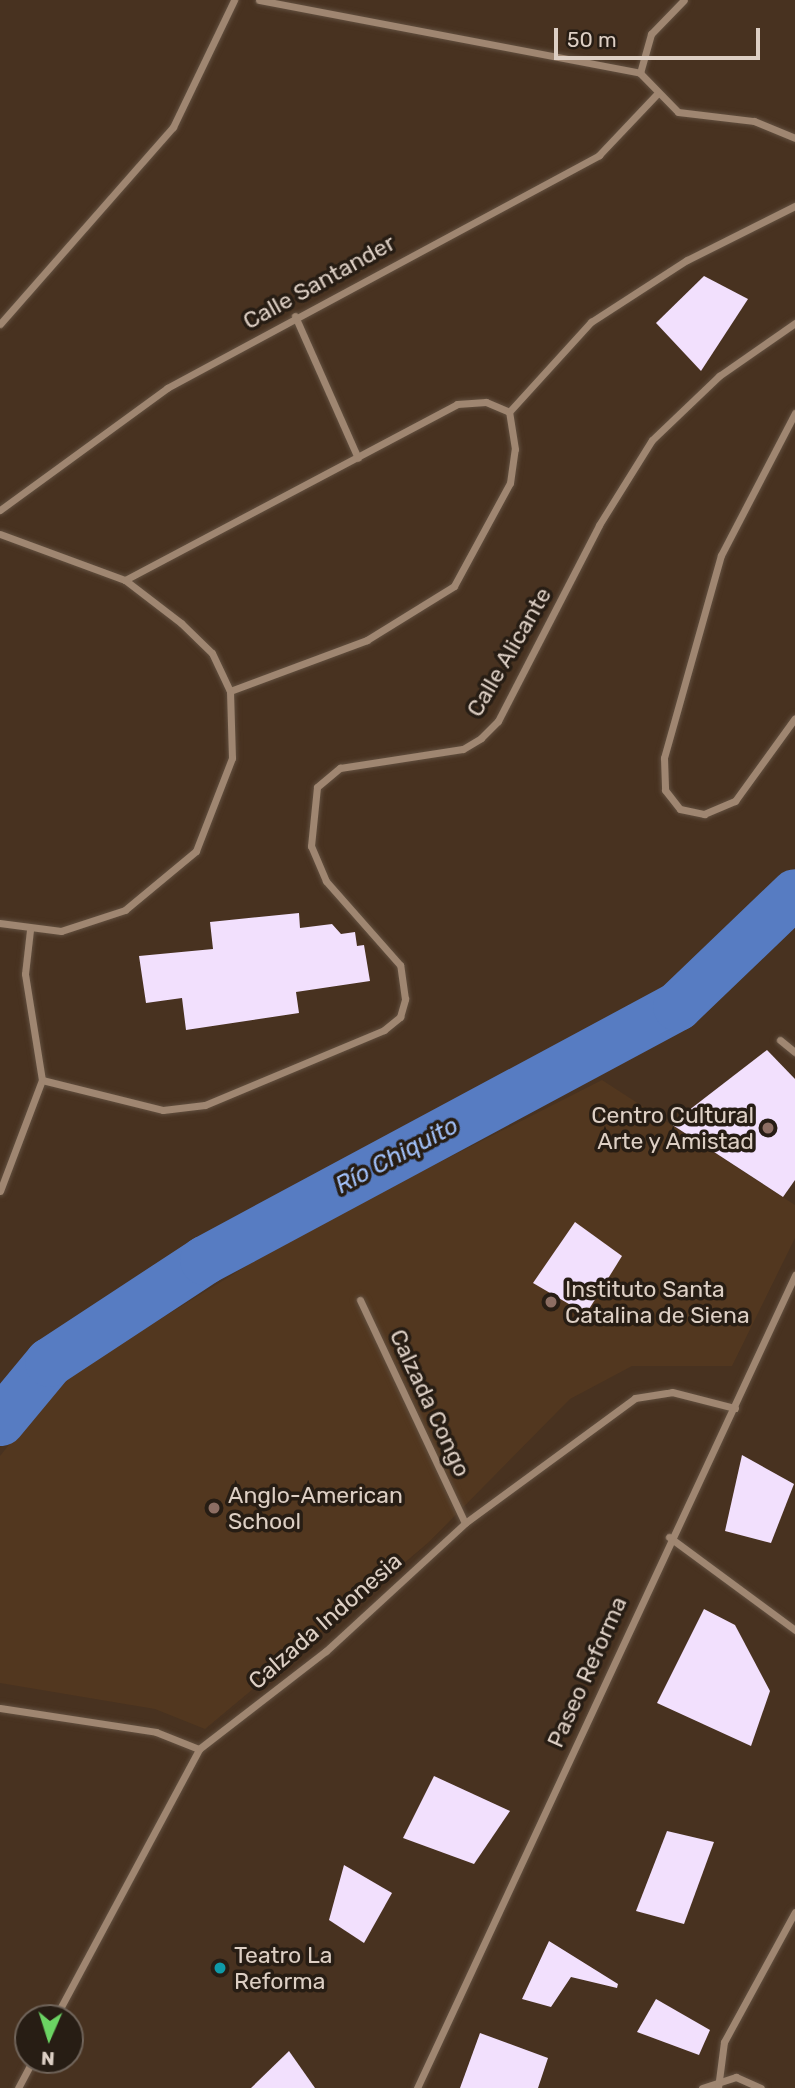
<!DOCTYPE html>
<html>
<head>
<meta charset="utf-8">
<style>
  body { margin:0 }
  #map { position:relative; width:795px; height:2088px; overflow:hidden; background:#483220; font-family:Rubik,sans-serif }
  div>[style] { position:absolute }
  .built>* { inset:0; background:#52371f }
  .river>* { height:49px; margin:-24.5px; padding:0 24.5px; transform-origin:24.5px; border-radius:24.5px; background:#577cc2 }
  .building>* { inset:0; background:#f2e0fd }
  .roads { filter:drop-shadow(0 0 2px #625040) drop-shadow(0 0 2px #625040) }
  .minor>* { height:7px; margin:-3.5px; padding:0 3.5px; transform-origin:3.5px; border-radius:3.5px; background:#9f8671 }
  .dots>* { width:19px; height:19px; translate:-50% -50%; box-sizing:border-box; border:4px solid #271d14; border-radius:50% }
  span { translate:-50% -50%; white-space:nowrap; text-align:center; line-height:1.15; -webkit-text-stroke:7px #271d14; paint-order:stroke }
  .street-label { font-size:23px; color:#ddcfc4 }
  .poi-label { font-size:23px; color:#ddcfc4 }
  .right { translate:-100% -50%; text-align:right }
  .left { translate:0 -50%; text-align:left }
  .water-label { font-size:24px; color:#a0bff7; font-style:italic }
  .north { position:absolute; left:14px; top:2004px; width:70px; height:70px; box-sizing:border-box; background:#271d14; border:2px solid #70645a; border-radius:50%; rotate:183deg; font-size:19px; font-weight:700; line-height:28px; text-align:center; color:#ddcfc4 }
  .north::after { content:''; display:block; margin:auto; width:24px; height:32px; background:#6bd363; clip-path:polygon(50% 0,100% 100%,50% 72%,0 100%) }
  .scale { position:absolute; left:554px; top:28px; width:206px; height:32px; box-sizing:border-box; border:4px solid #ddcfc4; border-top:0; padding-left:9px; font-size:21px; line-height:24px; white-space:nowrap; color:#ddcfc4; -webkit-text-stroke:5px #271d14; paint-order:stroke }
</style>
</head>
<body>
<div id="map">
  <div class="built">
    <div style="clip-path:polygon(602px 1080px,795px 1205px,795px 1238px,732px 1366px,632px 1366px,570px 1399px,428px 1543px,205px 1729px,155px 1709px,0 1683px,0 1456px,61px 1380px,302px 1232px)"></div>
  </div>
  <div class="river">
    <div style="left:0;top:1421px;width:77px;rotate:-50.3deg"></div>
    <div style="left:49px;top:1362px;width:186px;rotate:-33.3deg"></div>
    <div style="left:204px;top:1260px;width:537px;rotate:-28.24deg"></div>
    <div style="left:677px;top:1006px;width:163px;rotate:-43.8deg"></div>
  </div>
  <div class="building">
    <div style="clip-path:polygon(704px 276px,748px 299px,701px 371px,656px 323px)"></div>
    <div style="clip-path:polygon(299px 913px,300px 928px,332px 924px,341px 934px,355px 932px,357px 946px,364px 945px,370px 981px,296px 992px,299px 1013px,186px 1030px,182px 998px,146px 1003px,139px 956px,213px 949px,210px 922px)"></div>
    <div style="clip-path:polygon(767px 1050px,795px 1079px,795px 1180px,783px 1197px,671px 1124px)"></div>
    <div style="clip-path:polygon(575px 1222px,622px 1256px,586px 1314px,533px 1283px)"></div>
    <div style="clip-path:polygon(742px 1455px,794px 1484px,771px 1543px,725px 1531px)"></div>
    <div style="clip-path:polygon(704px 1609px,735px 1625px,770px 1691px,751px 1746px,657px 1703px)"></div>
    <div style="clip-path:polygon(434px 1776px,510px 1811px,474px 1864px,403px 1838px)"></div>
    <div style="clip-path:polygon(667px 1831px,714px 1842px,684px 1924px,636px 1911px)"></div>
    <div style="clip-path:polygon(344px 1865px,392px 1893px,364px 1943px,329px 1920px)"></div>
    <div style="clip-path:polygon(549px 1941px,618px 1984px,617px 1988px,571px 1977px,551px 2007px,522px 1999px)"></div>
    <div style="clip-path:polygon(656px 1999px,710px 2030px,699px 2055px,637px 2032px)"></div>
    <div style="clip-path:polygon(480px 2033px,548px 2058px,538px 2088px,460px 2088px)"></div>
    <div style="clip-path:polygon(289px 2051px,315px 2088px,251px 2088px)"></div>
  </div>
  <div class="roads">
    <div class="minor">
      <div style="left:259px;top:0;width:388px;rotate:10.8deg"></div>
      <div style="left:640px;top:73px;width:54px;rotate:45.7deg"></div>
      <div style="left:678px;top:112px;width:77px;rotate:6.8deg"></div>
      <div style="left:754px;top:121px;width:44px;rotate:22.5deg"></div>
      <div style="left:640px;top:73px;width:41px;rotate:-74.2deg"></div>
      <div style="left:651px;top:34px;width:47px;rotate:-45.9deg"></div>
      <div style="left:295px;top:316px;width:155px;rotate:66.1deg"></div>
      <div style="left:0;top:324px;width:262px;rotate:-48.7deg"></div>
      <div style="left:173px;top:127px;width:141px;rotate:-64.3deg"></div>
      <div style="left:795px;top:413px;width:160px;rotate:117.5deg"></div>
      <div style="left:721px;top:555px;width:211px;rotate:105.7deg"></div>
      <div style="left:664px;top:758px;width:32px;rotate:88deg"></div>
      <div style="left:665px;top:790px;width:24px;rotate:52deg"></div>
      <div style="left:680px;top:809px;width:25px;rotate:12deg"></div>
      <div style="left:704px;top:814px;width:34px;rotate:-23deg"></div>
      <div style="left:735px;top:801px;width:102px;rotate:-54.1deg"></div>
      <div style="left:0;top:510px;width:207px;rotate:-36.1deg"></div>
      <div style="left:167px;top:388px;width:491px;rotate:-28.3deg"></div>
      <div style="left:599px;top:155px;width:83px;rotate:-46.5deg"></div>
      <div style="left:0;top:534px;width:133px;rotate:20.2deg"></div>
      <div style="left:125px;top:580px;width:71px;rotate:37.5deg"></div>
      <div style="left:181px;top:623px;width:43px;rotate:44.1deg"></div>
      <div style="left:212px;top:653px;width:42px;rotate:64.7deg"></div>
      <div style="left:230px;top:691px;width:67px;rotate:88.3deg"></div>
      <div style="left:232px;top:758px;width:100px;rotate:111.2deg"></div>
      <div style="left:196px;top:851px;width:92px;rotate:140.3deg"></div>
      <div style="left:125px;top:910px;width:67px;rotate:161.8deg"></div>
      <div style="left:61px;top:931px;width:62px;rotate:-172.5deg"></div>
      <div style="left:125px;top:580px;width:376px;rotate:-27.9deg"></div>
      <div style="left:457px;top:404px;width:29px;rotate:-4deg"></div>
      <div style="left:486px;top:402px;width:25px;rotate:23deg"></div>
      <div style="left:509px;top:412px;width:122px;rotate:-47.7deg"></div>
      <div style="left:591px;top:322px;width:114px;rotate:-32.9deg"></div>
      <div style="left:687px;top:260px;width:121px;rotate:-26.6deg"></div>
      <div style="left:230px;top:691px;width:146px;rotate:-20.4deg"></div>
      <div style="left:367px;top:640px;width:102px;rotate:-31.8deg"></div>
      <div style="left:454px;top:586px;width:117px;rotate:-61.5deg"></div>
      <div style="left:510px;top:483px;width:34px;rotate:-82deg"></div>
      <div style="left:515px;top:449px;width:37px;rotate:-99deg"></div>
      <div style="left:30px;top:930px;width:44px;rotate:96.5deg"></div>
      <div style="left:25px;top:974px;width:107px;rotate:80.9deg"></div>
      <div style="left:780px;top:1040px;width:19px;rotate:39deg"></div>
      <div style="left:0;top:1191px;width:119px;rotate:-69.3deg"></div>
      <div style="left:42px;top:1080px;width:125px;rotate:13.9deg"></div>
      <div style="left:163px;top:1110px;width:42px;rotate:-6.8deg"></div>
      <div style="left:205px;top:1105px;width:194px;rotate:-22.7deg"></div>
      <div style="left:384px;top:1030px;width:21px;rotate:-39deg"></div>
      <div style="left:400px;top:1017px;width:19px;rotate:-74deg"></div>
      <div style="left:405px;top:999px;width:34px;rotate:-98deg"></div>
      <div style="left:400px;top:965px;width:112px;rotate:-131.4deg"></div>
      <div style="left:326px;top:881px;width:38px;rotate:-113deg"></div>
      <div style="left:311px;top:846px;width:59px;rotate:-84.2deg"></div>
      <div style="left:317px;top:787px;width:30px;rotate:-40deg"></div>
      <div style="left:340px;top:768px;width:124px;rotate:-8.8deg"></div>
      <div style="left:463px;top:749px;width:21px;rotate:-31deg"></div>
      <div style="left:481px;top:738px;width:24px;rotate:-45deg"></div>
      <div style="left:498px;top:721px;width:220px;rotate:-62.7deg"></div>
      <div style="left:599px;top:525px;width:100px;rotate:-58.1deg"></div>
      <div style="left:652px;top:440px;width:93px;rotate:-43.7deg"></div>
      <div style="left:719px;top:376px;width:93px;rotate:-34.9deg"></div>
      <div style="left:360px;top:1300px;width:246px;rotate:64.8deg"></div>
      <div style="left:669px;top:1537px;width:157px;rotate:36.4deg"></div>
      <div style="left:0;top:1708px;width:158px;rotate:8.7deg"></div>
      <div style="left:156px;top:1732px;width:46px;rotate:21.6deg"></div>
      <div style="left:55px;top:2018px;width:305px;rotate:-61.8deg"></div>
      <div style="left:199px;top:1749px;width:160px;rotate:-37.7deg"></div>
      <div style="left:326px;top:1651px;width:189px;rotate:-42.6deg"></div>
      <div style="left:465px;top:1523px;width:211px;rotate:-36.3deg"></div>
      <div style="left:635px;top:1398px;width:37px;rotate:-9deg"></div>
      <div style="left:672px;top:1392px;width:65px;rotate:14.3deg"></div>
      <div style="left:18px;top:2088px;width:32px;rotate:-62deg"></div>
      <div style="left:417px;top:2088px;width:897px;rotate:-65.06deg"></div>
      <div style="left:702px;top:2088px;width:36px;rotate:-18deg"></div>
      <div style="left:736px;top:2077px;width:27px;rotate:24deg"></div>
      <div style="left:718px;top:2088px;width:46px;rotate:-82.6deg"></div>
      <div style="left:724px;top:2042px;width:148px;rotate:-61.4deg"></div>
    </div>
  </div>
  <div class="dots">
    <div style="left:768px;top:1128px;background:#8d6e63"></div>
    <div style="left:551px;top:1302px;background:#8d6e63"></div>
    <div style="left:214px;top:1508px;background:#8d6e63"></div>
    <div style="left:220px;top:1968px;background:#0f9aa8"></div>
  </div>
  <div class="street-label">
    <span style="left:319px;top:282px;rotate:-29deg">Calle Santander</span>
    <span style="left:509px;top:652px;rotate:-60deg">Calle Alicante</span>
    <span style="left:430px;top:1403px;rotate:65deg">Calzada Congo</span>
    <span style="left:325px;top:1621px;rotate:-41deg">Calzada Indonesia</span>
    <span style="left:587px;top:1672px;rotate:-66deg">Paseo Reforma</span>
  </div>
  <div class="poi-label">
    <span class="right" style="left:754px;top:1128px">Centro Cultural<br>Arte y Amistad</span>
    <span class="left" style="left:565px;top:1302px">Instituto Santa<br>Catalina de Siena</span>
    <span class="left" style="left:228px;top:1508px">Anglo-American<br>School</span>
    <span class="left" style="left:234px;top:1968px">Teatro La<br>Reforma</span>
  </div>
  <div class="water-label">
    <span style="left:397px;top:1156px;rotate:-28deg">Río Chiquito</span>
  </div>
  <div class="north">N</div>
  <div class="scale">50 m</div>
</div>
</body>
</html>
